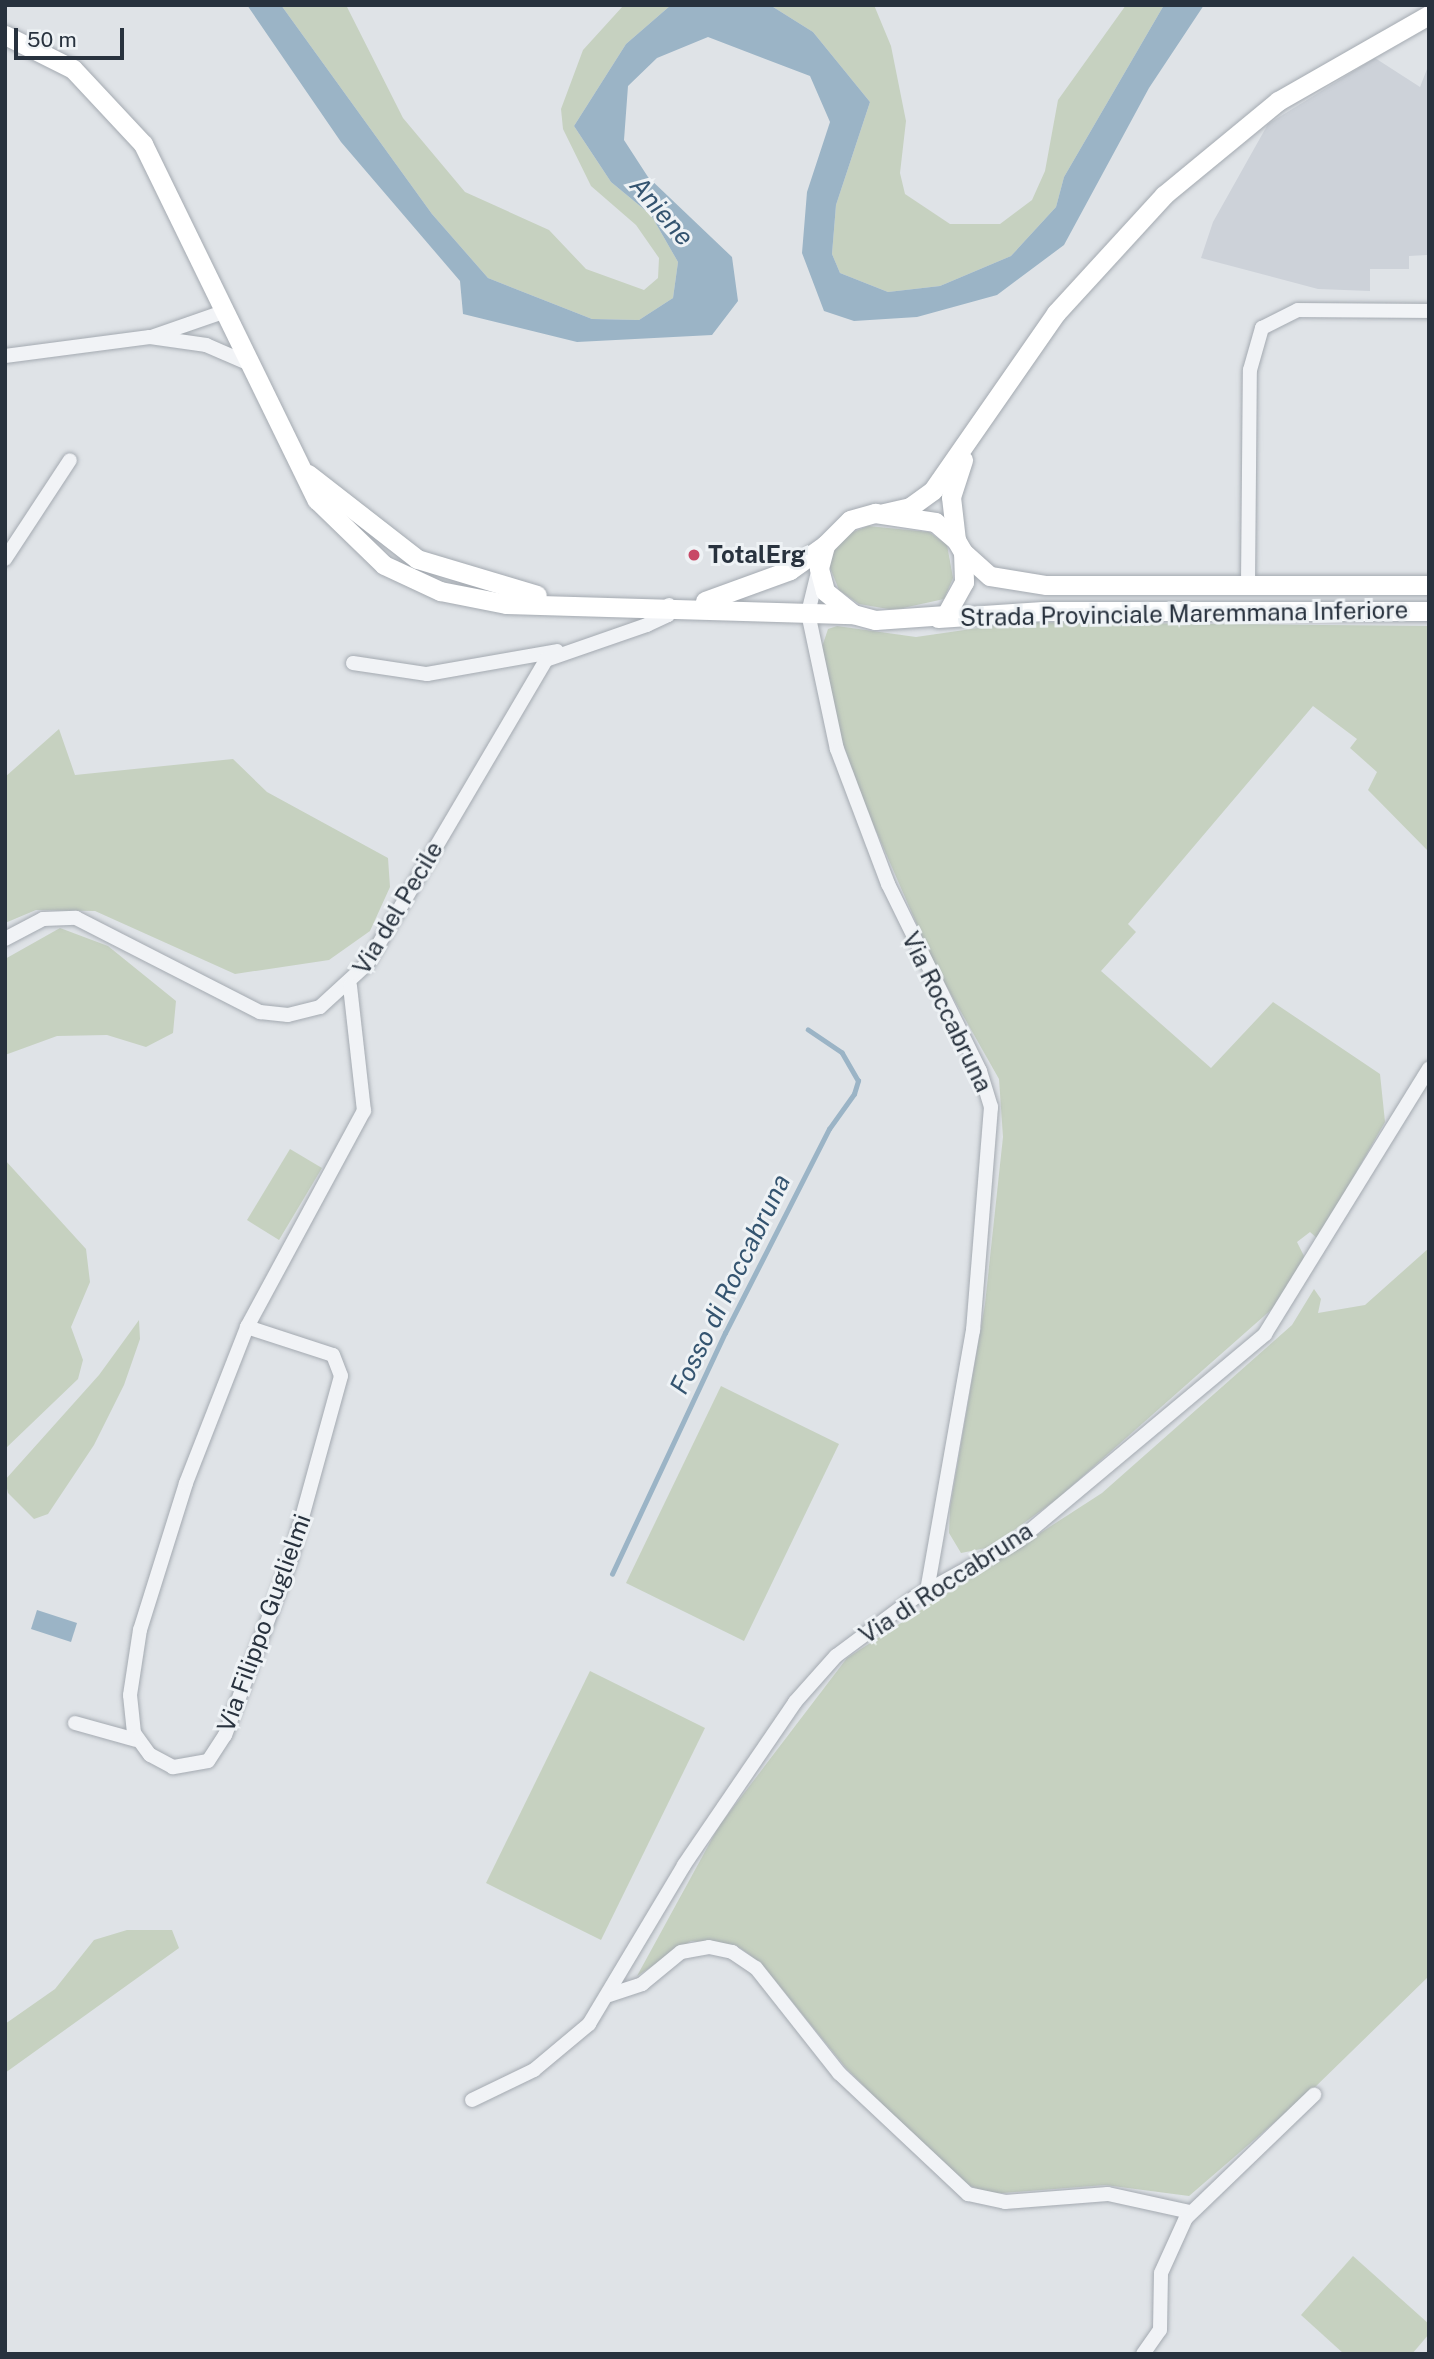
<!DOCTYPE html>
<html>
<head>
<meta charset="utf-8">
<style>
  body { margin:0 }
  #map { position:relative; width:1434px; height:2359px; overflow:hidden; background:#dfe3e7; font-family:"Public Sans",sans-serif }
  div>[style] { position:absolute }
  .built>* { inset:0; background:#cdd2d9 }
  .green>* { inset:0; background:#c6d1c0 }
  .water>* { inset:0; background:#9bb4c6 }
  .stream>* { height:4.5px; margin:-2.25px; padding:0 2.25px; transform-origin:2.25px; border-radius:2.25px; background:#9bb4c6 }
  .roads { filter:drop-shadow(0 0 2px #a4aab1) drop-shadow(0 0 2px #a4aab1) }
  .minor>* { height:14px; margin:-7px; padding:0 7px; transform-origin:7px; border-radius:7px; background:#f1f3f6 }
  .major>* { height:19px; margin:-9.5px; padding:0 9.5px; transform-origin:9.5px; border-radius:9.5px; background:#fff }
  .dots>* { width:19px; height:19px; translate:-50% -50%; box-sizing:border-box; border:4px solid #eef2f5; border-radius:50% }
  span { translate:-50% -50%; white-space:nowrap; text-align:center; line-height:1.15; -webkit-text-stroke:6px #eef2f5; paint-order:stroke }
  .poi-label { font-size:24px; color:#28323e; font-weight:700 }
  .left { translate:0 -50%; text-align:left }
  .street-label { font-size:24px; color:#28323e }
  .water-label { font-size:26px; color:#345470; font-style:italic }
  .frame { position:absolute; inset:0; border:7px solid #28323e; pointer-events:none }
  .scale { position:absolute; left:14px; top:28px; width:110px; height:32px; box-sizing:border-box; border:4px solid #28323e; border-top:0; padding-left:9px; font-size:21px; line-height:24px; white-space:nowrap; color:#28323e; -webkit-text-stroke:5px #eef2f5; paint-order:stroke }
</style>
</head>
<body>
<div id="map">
  <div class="built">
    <div style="clip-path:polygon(1375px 58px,1420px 87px,1429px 64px,1429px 263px,1427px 255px,1409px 256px,1409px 269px,1370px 269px,1370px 291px,1318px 289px,1201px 258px,1213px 222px,1268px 124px)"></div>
  </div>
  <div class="green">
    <div style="clip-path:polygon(281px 5px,346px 5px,403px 118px,465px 192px,549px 230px,586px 269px,644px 290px,658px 278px,659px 258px,636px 225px,591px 186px,563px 129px,561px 109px,583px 50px,623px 6px,671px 5px,626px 44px,574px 126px,611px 182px,651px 215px,678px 262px,673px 298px,639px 320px,592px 319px,488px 278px,432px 214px)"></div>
    <div style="clip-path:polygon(770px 5px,874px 5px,891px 46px,906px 121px,900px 173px,905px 194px,950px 224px,1000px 224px,1032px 200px,1045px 171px,1058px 100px,1126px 5px,1164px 5px,1064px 177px,1056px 207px,1011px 256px,940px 286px,888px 292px,840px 273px,832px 254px,836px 205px,870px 102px,813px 32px)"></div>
    <div style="clip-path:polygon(868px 526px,929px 532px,947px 545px,953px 578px,944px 599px,894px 610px,859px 604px,839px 590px,829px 565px,834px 548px,843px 536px)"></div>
    <div style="clip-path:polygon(1020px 622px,1429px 626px,1429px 852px,1368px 790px,1377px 772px,1350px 748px,1357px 739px,1313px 706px,1128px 924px,1136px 932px,1101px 971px,1211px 1068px,1273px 1002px,1380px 1074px,1385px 1122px,1318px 1239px,1310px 1232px,1297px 1242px,1305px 1258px,1272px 1309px,1057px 1499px,991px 1547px,961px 1553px,949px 1533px,950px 1508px,985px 1304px,1003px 1137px,999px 1079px,935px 966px,867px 810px,834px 719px,822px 647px,828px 629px,837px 626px,916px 637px)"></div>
    <div style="clip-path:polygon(59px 729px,75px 775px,233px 759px,267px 792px,388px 858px,390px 887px,370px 931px,329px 960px,235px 974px,95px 911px,36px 910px,5px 923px,5px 777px)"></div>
    <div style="clip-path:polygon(60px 928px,108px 946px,176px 1001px,173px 1033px,146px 1047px,107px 1035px,57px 1036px,5px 1055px,5px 959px)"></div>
    <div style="clip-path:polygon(290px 1149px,322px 1168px,279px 1240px,247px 1220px)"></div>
    <div style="clip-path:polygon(5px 1160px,86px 1249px,90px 1282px,71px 1327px,83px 1360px,78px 1379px,5px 1449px)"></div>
    <div style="clip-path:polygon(1429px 1248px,1429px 1976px,1311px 2091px,1189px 2196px,1105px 2185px,991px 2194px,968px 2185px,929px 2151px,846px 2068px,761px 1963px,736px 1945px,691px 1941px,637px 1976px,719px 1826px,847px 1658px,1102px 1493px,1292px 1325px,1314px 1289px,1321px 1299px,1318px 1313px,1365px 1305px)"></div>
    <div style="clip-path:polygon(139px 1320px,140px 1339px,124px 1385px,94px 1445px,48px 1514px,34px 1519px,8px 1493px,5px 1480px,99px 1375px)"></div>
    <div style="clip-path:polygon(721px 1386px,839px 1444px,744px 1641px,626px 1583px)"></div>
    <div style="clip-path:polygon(590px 1671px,705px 1728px,601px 1940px,486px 1883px)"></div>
    <div style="clip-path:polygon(127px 1930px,172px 1930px,179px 1948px,5px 2073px,5px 2024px,55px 1989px,94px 1940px)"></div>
    <div style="clip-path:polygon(1353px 2256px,1429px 2324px,1429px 2334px,1412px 2354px,1344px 2354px,1301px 2315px)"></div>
  </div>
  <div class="water">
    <div style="clip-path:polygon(247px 5px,281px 5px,432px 214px,488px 278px,592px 319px,639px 320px,673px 298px,678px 262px,651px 215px,611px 182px,574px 126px,626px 44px,671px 5px,770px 5px,813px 32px,870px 102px,836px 205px,832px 254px,840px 273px,888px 292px,940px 286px,1011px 256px,1056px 207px,1064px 177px,1164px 5px,1204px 5px,1149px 88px,1064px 245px,997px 295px,917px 317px,854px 321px,824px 311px,802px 253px,807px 192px,830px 122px,810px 76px,708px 37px,657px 58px,628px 86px,624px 140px,648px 177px,732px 257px,738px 301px,712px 335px,577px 342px,463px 314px,460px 281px,341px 142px)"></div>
    <div style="clip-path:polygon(37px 1610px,77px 1623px,71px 1642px,31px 1629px)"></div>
  </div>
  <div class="stream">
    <div style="left:612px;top:1574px;width:266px;rotate:-64.9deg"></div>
    <div style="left:725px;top:1333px;width:229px;rotate:-63deg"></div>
    <div style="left:829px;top:1129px;width:43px;rotate:-54.5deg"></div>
    <div style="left:854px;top:1094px;width:14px;rotate:-73deg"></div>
    <div style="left:858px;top:1081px;width:32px;rotate:-120deg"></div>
    <div style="left:842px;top:1053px;width:41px;rotate:-145.9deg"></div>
  </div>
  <div class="roads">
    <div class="minor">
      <div style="left:151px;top:337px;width:79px;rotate:-19.1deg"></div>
      <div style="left:5px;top:356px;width:146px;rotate:-7.5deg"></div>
      <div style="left:150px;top:337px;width:57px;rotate:8.1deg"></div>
      <div style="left:206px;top:345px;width:48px;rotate:23.4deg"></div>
      <div style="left:5px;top:559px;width:118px;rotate:-56.7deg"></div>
      <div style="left:819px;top:568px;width:46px;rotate:103.7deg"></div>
      <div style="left:808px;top:613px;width:139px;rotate:78deg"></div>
      <div style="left:837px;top:749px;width:144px;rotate:69.3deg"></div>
      <div style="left:888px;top:884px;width:208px;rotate:63.8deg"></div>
      <div style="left:980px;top:1071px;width:38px;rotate:73deg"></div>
      <div style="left:991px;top:1107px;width:224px;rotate:94.6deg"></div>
      <div style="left:973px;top:1330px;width:264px;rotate:100deg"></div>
      <div style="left:1248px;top:584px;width:214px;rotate:-89.5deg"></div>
      <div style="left:1250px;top:370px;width:44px;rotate:-74.1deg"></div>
      <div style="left:1262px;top:328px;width:40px;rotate:-26.6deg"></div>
      <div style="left:1298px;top:310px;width:131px;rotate:0.4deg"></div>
      <div style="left:353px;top:663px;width:75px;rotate:8.5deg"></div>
      <div style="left:427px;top:674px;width:132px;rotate:-10deg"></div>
      <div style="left:5px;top:939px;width:43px;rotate:-27.8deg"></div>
      <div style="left:43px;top:919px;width:33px;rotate:-2deg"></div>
      <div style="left:76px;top:918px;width:207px;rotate:27.1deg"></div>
      <div style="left:260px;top:1012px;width:28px;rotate:6deg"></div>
      <div style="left:288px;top:1015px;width:33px;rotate:-14deg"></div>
      <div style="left:320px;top:1007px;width:64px;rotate:-42.5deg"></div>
      <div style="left:367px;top:964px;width:353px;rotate:-59.5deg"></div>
      <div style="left:546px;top:660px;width:107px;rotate:-19.1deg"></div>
      <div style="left:647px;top:625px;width:23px;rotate:-25deg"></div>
      <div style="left:668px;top:615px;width:10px;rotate:-84deg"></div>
      <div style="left:247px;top:1327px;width:90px;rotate:18deg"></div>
      <div style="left:333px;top:1355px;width:22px;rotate:69deg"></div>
      <div style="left:341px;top:1376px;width:189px;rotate:105.4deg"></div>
      <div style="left:291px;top:1558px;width:189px;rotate:110.4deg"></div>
      <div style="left:225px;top:1735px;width:31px;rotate:123deg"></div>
      <div style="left:208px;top:1761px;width:36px;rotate:170deg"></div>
      <div style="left:173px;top:1767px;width:26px;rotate:-152deg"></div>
      <div style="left:150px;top:1755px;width:27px;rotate:-126deg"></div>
      <div style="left:134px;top:1733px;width:38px;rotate:-96deg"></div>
      <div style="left:130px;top:1695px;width:66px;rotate:-81.3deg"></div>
      <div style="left:140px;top:1630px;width:154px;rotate:-72.6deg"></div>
      <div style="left:186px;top:1483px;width:168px;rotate:-68.6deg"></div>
      <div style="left:247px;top:1327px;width:246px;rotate:-61.6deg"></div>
      <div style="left:364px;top:1111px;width:126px;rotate:-96.4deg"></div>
      <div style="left:75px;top:1723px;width:63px;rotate:15.6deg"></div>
      <div style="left:609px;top:1995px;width:35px;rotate:-18deg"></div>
      <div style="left:642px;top:1984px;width:50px;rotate:-39.4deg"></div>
      <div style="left:681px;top:1952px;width:28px;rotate:-10deg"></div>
      <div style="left:709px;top:1947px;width:24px;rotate:12deg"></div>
      <div style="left:732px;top:1952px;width:29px;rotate:34deg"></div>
      <div style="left:756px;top:1968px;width:134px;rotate:51.7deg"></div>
      <div style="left:839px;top:2073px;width:177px;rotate:43.2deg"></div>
      <div style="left:968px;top:2194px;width:38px;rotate:12deg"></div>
      <div style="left:1005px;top:2202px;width:103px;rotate:-4.4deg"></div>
      <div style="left:1108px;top:2194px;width:84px;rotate:12.4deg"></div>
      <div style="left:472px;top:2100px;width:69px;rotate:-25.8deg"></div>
      <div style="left:534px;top:2070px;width:72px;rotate:-39.9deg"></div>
      <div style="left:589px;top:2024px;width:185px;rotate:-59.1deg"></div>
      <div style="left:684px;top:1865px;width:197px;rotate:-55.7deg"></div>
      <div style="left:795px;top:1702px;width:62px;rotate:-48.3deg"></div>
      <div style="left:836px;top:1656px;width:97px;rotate:-36.6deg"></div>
      <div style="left:914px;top:1598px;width:120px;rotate:-28.9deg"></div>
      <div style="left:1019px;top:1540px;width:321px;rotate:-39.9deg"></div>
      <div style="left:1265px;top:1334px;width:312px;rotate:-58.3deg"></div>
      <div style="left:1143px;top:2354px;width:29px;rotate:-55deg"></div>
      <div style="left:1160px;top:2330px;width:57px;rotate:-89deg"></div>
      <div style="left:1161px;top:2273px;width:60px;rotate:-65.6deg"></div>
      <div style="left:1186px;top:2218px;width:178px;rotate:-43.9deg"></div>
    </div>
    <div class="major">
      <div style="left:5px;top:35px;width:76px;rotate:26.6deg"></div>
      <div style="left:73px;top:69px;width:103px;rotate:47deg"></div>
      <div style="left:143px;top:144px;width:396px;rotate:64deg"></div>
      <div style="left:317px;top:500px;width:93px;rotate:44.1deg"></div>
      <div style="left:384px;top:565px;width:62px;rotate:24.9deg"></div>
      <div style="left:440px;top:591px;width:67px;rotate:11.1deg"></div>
      <div style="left:506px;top:604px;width:347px;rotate:1.7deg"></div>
      <div style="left:308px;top:474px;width:138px;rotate:37.9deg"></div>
      <div style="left:417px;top:559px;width:125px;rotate:16.7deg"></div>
      <div style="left:875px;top:513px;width:61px;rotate:8.5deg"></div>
      <div style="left:935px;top:522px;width:28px;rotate:41deg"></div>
      <div style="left:956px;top:540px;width:14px;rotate:60deg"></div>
      <div style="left:963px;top:552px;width:30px;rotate:88deg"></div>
      <div style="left:964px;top:582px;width:38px;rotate:119deg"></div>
      <div style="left:946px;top:615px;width:71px;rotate:176deg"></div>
      <div style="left:875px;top:620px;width:23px;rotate:-165deg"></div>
      <div style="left:853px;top:614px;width:36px;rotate:-141deg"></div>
      <div style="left:825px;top:591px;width:24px;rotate:-105deg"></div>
      <div style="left:819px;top:568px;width:24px;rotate:-75deg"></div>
      <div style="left:825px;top:545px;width:35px;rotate:-45deg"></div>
      <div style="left:850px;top:520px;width:26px;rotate:-16deg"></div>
      <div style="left:884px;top:513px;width:27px;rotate:-13deg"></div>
      <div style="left:910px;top:507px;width:29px;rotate:-36deg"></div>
      <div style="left:933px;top:490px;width:216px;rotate:-55.2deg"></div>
      <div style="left:1056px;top:313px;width:160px;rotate:-47.5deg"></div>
      <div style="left:1164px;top:195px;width:148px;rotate:-39.5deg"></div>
      <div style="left:1278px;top:101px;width:174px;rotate:-29.7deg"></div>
      <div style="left:956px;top:540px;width:43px;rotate:-96.6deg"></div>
      <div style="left:951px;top:497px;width:39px;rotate:-72deg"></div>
      <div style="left:963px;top:552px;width:36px;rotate:42deg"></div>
      <div style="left:990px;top:576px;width:57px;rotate:9.1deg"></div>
      <div style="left:1046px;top:585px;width:383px"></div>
      <div style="left:705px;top:601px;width:90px;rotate:-20deg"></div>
      <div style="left:790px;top:570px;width:43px;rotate:-35.5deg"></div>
      <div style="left:938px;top:618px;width:105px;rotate:-3.8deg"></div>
      <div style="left:1043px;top:611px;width:386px"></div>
    </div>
  </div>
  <div class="dots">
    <div style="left:694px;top:555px;background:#c84866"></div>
  </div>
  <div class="poi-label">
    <span class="left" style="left:708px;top:555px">TotalErg</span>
  </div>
  <div class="street-label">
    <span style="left:1184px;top:614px;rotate:-1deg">Strada Provinciale Maremmana Inferiore</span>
    <span style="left:398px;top:908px;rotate:-59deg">Via del Pecile</span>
    <span style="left:947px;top:1012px;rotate:64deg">Via Roccabruna</span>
    <span style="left:946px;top:1583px;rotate:-33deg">Via di Roccabruna</span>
    <span style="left:264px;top:1623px;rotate:-70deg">Via Filippo Guglielmi</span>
  </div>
  <div class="water-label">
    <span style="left:662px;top:211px;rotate:49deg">Aniene</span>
    <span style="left:730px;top:1284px;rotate:-64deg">Fosso di Roccabruna</span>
  </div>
  <div class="frame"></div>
  <div class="scale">50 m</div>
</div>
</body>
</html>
